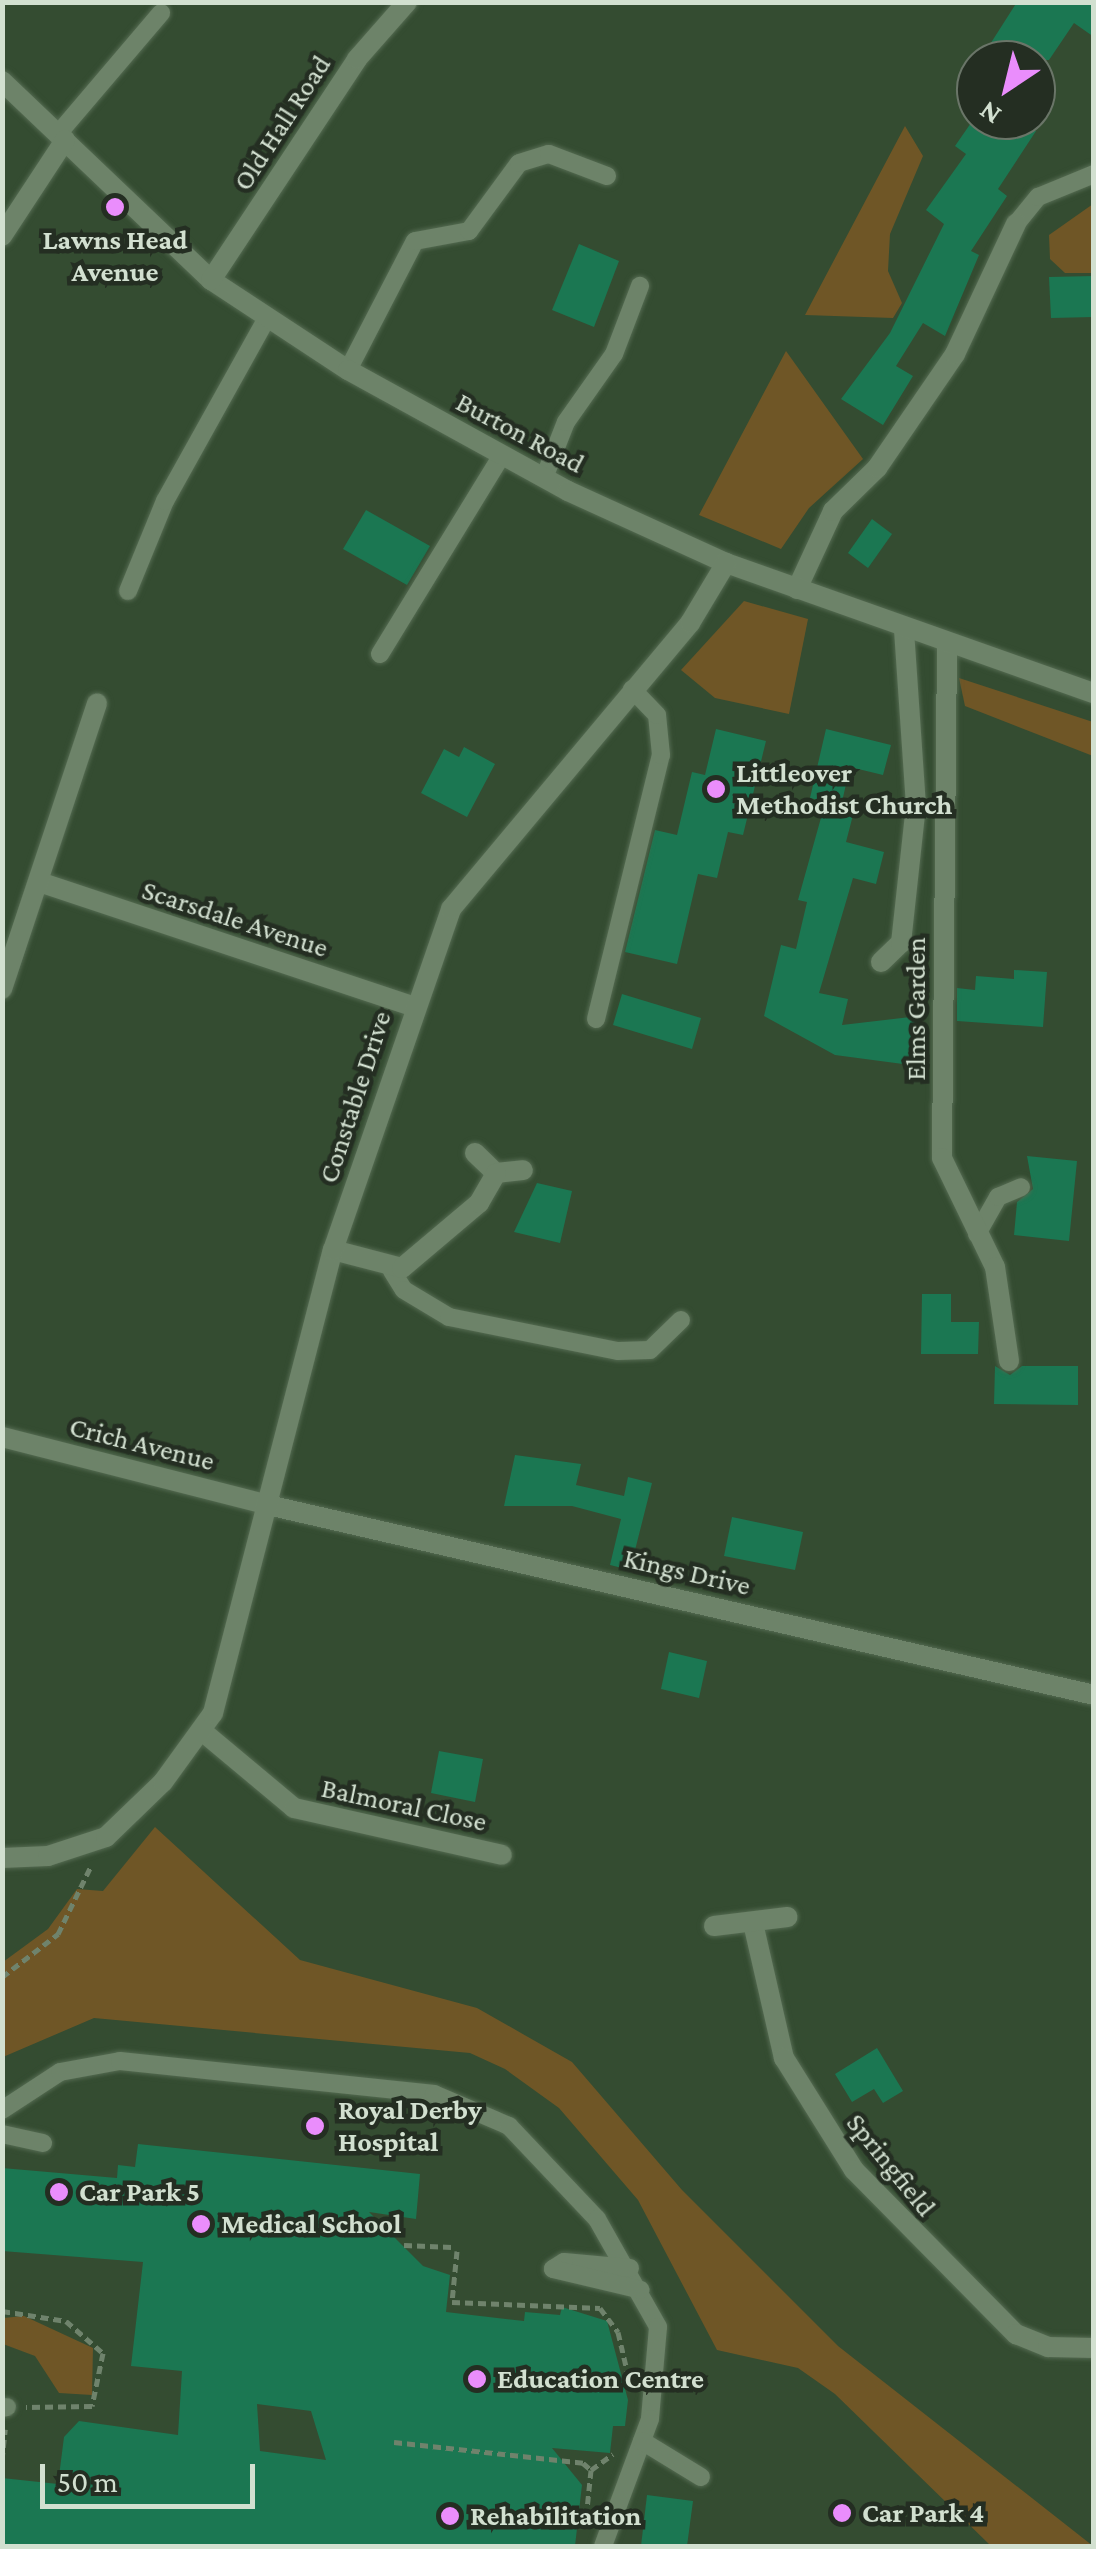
<!DOCTYPE html>
<html>
<head>
<meta charset="utf-8">
<style>
  body { margin:0 }
  #map { position:relative; width:1096px; height:2549px; overflow:hidden; background:#344c31; font-family:"Crimson Pro",serif }
  div>[style] { position:absolute }
  .green>* { inset:0; background:#6f5626 }
  .building>* { inset:0; background:#1b7752 }
  .path>* { height:5px; margin-top:-2.5px; transform-origin:0; background:repeating-linear-gradient(90deg,#6f836c 0 8px,transparent 0 13px) }
  .roads { filter:drop-shadow(0 0 2px #546a51) drop-shadow(0 0 2px #546a51) }
  .service>* { height:18px; margin:-9px; padding:0 9px; transform-origin:9px; border-radius:9px; background:#6d8369 }
  .minor>* { height:20px; margin:-10px; padding:0 10px; transform-origin:10px; border-radius:10px; background:#6d8369 }
  .tertiary>* { height:20px; margin:-10px; padding:0 10px; transform-origin:10px; border-radius:10px; background:#6d8369 }
  .dots>* { width:28px; height:28px; translate:-50% -50%; box-sizing:border-box; border:5px solid #242e22; border-radius:50% }
  span { translate:-50% -50%; white-space:nowrap; text-align:center; line-height:1.15; -webkit-text-stroke:9px #242e22; paint-order:stroke }
  .street-label { font-size:28px; color:#d2e0d0 }
  .poi-label { font-size:28px; color:#d2e0d0; font-weight:700 }
  .left { translate:0 -50%; text-align:left }
  .frame { position:absolute; inset:0; border:5px solid #d2e0d0; pointer-events:none }
  .north { position:absolute; left:956px; top:40px; width:100px; height:100px; box-sizing:border-box; background:#242e22; border:2px solid #6a7568; border-radius:50%; rotate:215deg; font-size:28px; font-weight:700; line-height:40px; text-align:center; color:#d2e0d0 }
  .north::after { content:''; display:block; margin:auto; width:35px; height:45px; background:#ea8dfc; clip-path:polygon(50% 0,100% 100%,50% 72%,0 100%) }
  .scale { position:absolute; left:40px; top:2464px; width:215px; height:45px; box-sizing:border-box; border:5px solid #d2e0d0; border-top:0; padding-left:12px; font-size:30px; line-height:35px; white-space:nowrap; color:#d2e0d0; -webkit-text-stroke:8px #242e22; paint-order:stroke }
</style>
</head>
<body>
<div id="map">
  <div class="green">
    <div style="clip-path:polygon(905px 126px,923px 156px,890px 234px,888px 271px,902px 303px,893px 318px,805px 315px)"></div>
    <div style="clip-path:polygon(1093px 204px,1093px 273px,1065px 273px,1050px 259px,1049px 235px)"></div>
    <div style="clip-path:polygon(786px 351px,863px 459px,809px 508px,781px 549px,699px 515px)"></div>
    <div style="clip-path:polygon(744px 601px,808px 619px,789px 714px,715px 698px,681px 670px)"></div>
    <div style="clip-path:polygon(959px 678px,1093px 722px,1093px 756px,965px 706px)"></div>
    <div style="clip-path:polygon(155px 1827px,300px 1960px,477px 2008px,572px 2062px,682px 2190px,838px 2346px,1093px 2546px,991px 2546px,835px 2394px,798px 2368px,717px 2350px,638px 2200px,559px 2108px,505px 2069px,470px 2053px,94px 2018px,3px 2057px,3px 1962px,48px 1929px,77px 1889px,103px 1891px)"></div>
    <div style="clip-path:polygon(24px 2316px,93px 2348px,92px 2395px,59px 2393px,35px 2356px,3px 2344px,3px 2318px)"></div>
  </div>
  <div class="building">
    <div style="clip-path:polygon(1017px 2px,1094px 2px,1094px 37px,1074px 23px,1049px 60px,980px 60px)"></div>
    <div style="clip-path:polygon(973px 120px,1020px 120px,1036px 131px,998px 189px,1007px 196px,971px 251px,979px 255px,945px 336px,923px 323px,896px 366px,913px 376px,883px 425px,841px 399px,890px 333px,944px 224px,926px 210px,966px 154px,955px 146px)"></div>
    <div style="clip-path:polygon(579px 244px,619px 261px,594px 327px,552px 310px)"></div>
    <div style="clip-path:polygon(1094px 276px,1094px 317px,1051px 318px,1049px 277px)"></div>
    <div style="clip-path:polygon(366px 510px,430px 546px,407px 585px,343px 549px)"></div>
    <div style="clip-path:polygon(872px 519px,892px 534px,868px 568px,848px 553px)"></div>
    <div style="clip-path:polygon(716px 729px,766px 741px,743px 835px,728px 832px,717px 878px,698px 874px,677px 964px,625px 952px,655px 830px,677px 835px,692px 772px,705px 775px)"></div>
    <div style="clip-path:polygon(826px 729px,891px 745px,883px 775px,850px 767px,841px 806px,810px 798px)"></div>
    <div style="clip-path:polygon(464px 747px,495px 764px,467px 817px,421px 793px,444px 749px,459px 757px)"></div>
    <div style="clip-path:polygon(824px 807px,853px 815px,846px 842px,884px 852px,876px 884px,853px 878px,819px 993px,848px 999px,842px 1025px,919px 1016px,918px 1066px,835px 1055px,764px 1016px,781px 945px,796px 949px,807px 902px,798px 900px)"></div>
    <div style="clip-path:polygon(1014px 970px,1047px 972px,1043px 1027px,957px 1021px,957px 988px,975px 990px,976px 976px,1014px 979px)"></div>
    <div style="clip-path:polygon(622px 994px,701px 1018px,692px 1049px,613px 1025px)"></div>
    <div style="clip-path:polygon(1027px 1156px,1077px 1161px,1069px 1241px,1014px 1235px,1017px 1202px,1033px 1189px)"></div>
    <div style="clip-path:polygon(537px 1183px,572px 1191px,560px 1243px,514px 1232px)"></div>
    <div style="clip-path:polygon(922px 1294px,951px 1294px,951px 1322px,979px 1322px,978px 1354px,921px 1354px)"></div>
    <div style="clip-path:polygon(995px 1366px,1010px 1375px,1022px 1366px,1078px 1366px,1078px 1405px,994px 1404px)"></div>
    <div style="clip-path:polygon(515px 1455px,581px 1464px,576px 1485px,624px 1496px,628px 1477px,652px 1483px,630px 1570px,610px 1565px,621px 1519px,572px 1506px,504px 1506px)"></div>
    <div style="clip-path:polygon(732px 1517px,803px 1532px,795px 1570px,724px 1556px)"></div>
    <div style="clip-path:polygon(669px 1652px,707px 1661px,699px 1698px,661px 1689px)"></div>
    <div style="clip-path:polygon(439px 1751px,483px 1759px,475px 1802px,431px 1793px)"></div>
    <div style="clip-path:polygon(877px 2048px,903px 2091px,883px 2103px,874px 2089px,852px 2102px,835px 2074px)"></div>
    <div style="clip-path:polygon(evenodd,138px 2144px,420px 2174px,416px 2219px,369px 2212px,423px 2266px,450px 2275px,446px 2312px,524px 2321px,525px 2312px,560px 2315px,562px 2307px,607px 2321px,628px 2400px,625px 2426px,613px 2426px,610px 2453px,552px 2448px,582px 2485px,575px 2546px,2px 2546px,2px 2478px,58px 2484px,64px 2437px,79px 2421px,178px 2435px,182px 2371px,131px 2366px,143px 2262px,2px 2251px,2px 2168px,117px 2178px,118px 2165px,135px 2167px,138px 2144px,257px 2404px,311px 2411px,326px 2460px,260px 2451px,257px 2404px)"></div>
    <div style="clip-path:polygon(647px 2495px,693px 2501px,687px 2546px,641px 2546px)"></div>
  </div>
  <div class="path">
    <div style="left:2px;top:1977px;width:71px;rotate:-37.5deg"></div>
    <div style="left:58px;top:1934px;width:76px;rotate:-64.1deg"></div>
    <div style="left:404px;top:2245px;width:48px;rotate:2.4deg"></div>
    <div style="left:457px;top:2251px;width:51px;rotate:95.6deg"></div>
    <div style="left:452px;top:2302px;width:148px;rotate:2.3deg"></div>
    <div style="left:600px;top:2308px;width:30px;rotate:53deg"></div>
    <div style="left:618px;top:2332px;width:48px;rotate:76.8deg"></div>
    <div style="left:2px;top:2311px;width:65px;rotate:8.9deg"></div>
    <div style="left:66px;top:2321px;width:49px;rotate:40.9deg"></div>
    <div style="left:103px;top:2353px;width:54px;rotate:101.7deg"></div>
    <div style="left:92px;top:2406px;width:66px;rotate:179.1deg"></div>
    <div style="left:394px;top:2442px;width:190px;rotate:6.3deg"></div>
    <div style="left:583px;top:2463px;width:11px;rotate:41deg"></div>
    <div style="left:591px;top:2470px;width:49px;rotate:95.8deg"></div>
    <div style="left:2px;top:2460px;width:31px;rotate:-84deg"></div>
    <div style="left:591px;top:2470px;width:27px;rotate:-36deg"></div>
  </div>
  <div class="roads">
    <div class="service">
      <div style="left:58px;top:134px;width:159px;rotate:-49.6deg"></div>
      <div style="left:1016px;top:224px;width:35px;rotate:-51deg"></div>
      <div style="left:1038px;top:197px;width:61px;rotate:-22.3deg"></div>
      <div style="left:348px;top:370px;width:145px;rotate:-62.6deg"></div>
      <div style="left:415px;top:241px;width:55px;rotate:-10.5deg"></div>
      <div style="left:469px;top:231px;width:84px;rotate:-53.7deg"></div>
      <div style="left:519px;top:163px;width:31px;rotate:-17deg"></div>
      <div style="left:549px;top:154px;width:62px;rotate:20.8deg"></div>
      <div style="left:544px;top:478px;width:60px;rotate:-68.6deg"></div>
      <div style="left:566px;top:422px;width:83px;rotate:-54.8deg"></div>
      <div style="left:614px;top:354px;width:73px;rotate:-69.1deg"></div>
      <div style="left:128px;top:591px;width:97px;rotate:-67.7deg"></div>
      <div style="left:165px;top:501px;width:210px;rotate:-60.9deg"></div>
      <div style="left:380px;top:654px;width:233px;rotate:-58.5deg"></div>
      <div style="left:596px;top:1019px;width:272px;rotate:-76.2deg"></div>
      <div style="left:661px;top:755px;width:40px;rotate:-95.7deg"></div>
      <div style="left:657px;top:715px;width:36px;rotate:-134deg"></div>
      <div style="left:977px;top:1234px;width:43px;rotate:-60.4deg"></div>
      <div style="left:998px;top:1197px;width:25px;rotate:-23deg"></div>
      <div style="left:392px;top:1271px;width:22px;rotate:58deg"></div>
      <div style="left:404px;top:1290px;width:52px;rotate:31deg"></div>
      <div style="left:449px;top:1317px;width:172px;rotate:11.4deg"></div>
      <div style="left:618px;top:1351px;width:32px;rotate:-2deg"></div>
      <div style="left:650px;top:1350px;width:43px;rotate:-44.1deg"></div>
      <div style="left:2px;top:2110px;width:69px;rotate:-33.2deg"></div>
      <div style="left:60px;top:2072px;width:61px;rotate:-10.4deg"></div>
      <div style="left:120px;top:2061px;width:316px;rotate:6deg"></div>
      <div style="left:434px;top:2094px;width:82px;rotate:23.1deg"></div>
      <div style="left:509px;top:2126px;width:128px;rotate:46.6deg"></div>
      <div style="left:597px;top:2219px;width:124px;rotate:60.5deg"></div>
      <div style="left:658px;top:2327px;width:92px;rotate:95deg"></div>
      <div style="left:650px;top:2419px;width:135px;rotate:110.3deg"></div>
      <div style="left:2px;top:2134px;width:42px;rotate:12.4deg"></div>
      <div style="left:630px;top:2268px;width:66px;rotate:-174.8deg"></div>
      <div style="left:564px;top:2262px;width:13px;rotate:148deg"></div>
      <div style="left:553px;top:2269px;width:90px;rotate:13.4deg"></div>
      <div style="left:2px;top:2408px;width:5px;rotate:-11deg"></div>
      <div style="left:642px;top:2441px;width:69px;rotate:31.4deg"></div>
    </div>
    <div class="minor">
      <div style="left:797px;top:589px;width:86px;rotate:-65.2deg"></div>
      <div style="left:833px;top:511px;width:62px;rotate:-44.3deg"></div>
      <div style="left:877px;top:468px;width:138px;rotate:-55.6deg"></div>
      <div style="left:955px;top:354px;width:144px;rotate:-64.9deg"></div>
      <div style="left:947px;top:644px;width:514px;rotate:90.56deg"></div>
      <div style="left:942px;top:1158px;width:121px;rotate:64.1deg"></div>
      <div style="left:995px;top:1267px;width:95px;rotate:81.5deg"></div>
      <div style="left:39px;top:882px;width:395px;rotate:18.4deg"></div>
      <div style="left:881px;top:962px;width:28px;rotate:-44deg"></div>
      <div style="left:901px;top:943px;width:138px;rotate:-83.8deg"></div>
      <div style="left:916px;top:806px;width:176px;rotate:-93.9deg"></div>
      <div style="left:2px;top:989px;width:301px;rotate:-71.6deg"></div>
      <div style="left:475px;top:1153px;width:29px;rotate:44deg"></div>
      <div style="left:496px;top:1173px;width:27px;rotate:-6deg"></div>
      <div style="left:333px;top:1250px;width:71px;rotate:14.6deg"></div>
      <div style="left:402px;top:1268px;width:101px;rotate:-40.2deg"></div>
      <div style="left:479px;top:1203px;width:34px;rotate:-60deg"></div>
      <div style="left:2px;top:1437px;width:275px;rotate:14.3deg"></div>
      <div style="left:202px;top:1731px;width:120px;rotate:39.9deg"></div>
      <div style="left:294px;top:1808px;width:213px;rotate:12.7deg"></div>
      <div style="left:753px;top:1923px;width:139px;rotate:77.1deg"></div>
      <div style="left:784px;top:2058px;width:132px;rotate:58deg"></div>
      <div style="left:854px;top:2170px;width:231px;rotate:45.4deg"></div>
      <div style="left:1016px;top:2334px;width:35px;rotate:22deg"></div>
      <div style="left:1048px;top:2347px;width:46px;rotate:1.2deg"></div>
      <div style="left:714px;top:1926px;width:74px;rotate:-7deg"></div>
    </div>
    <div class="tertiary">
      <div style="left:2px;top:81px;width:289px;rotate:43.6deg"></div>
      <div style="left:211px;top:280px;width:164px;rotate:33.3deg"></div>
      <div style="left:348px;top:370px;width:251px;rotate:28.8deg"></div>
      <div style="left:568px;top:491px;width:174px;rotate:24.5deg"></div>
      <div style="left:726px;top:563px;width:390px;rotate:19.5deg"></div>
      <div style="left:2px;top:236px;width:115px;rotate:-56.7deg"></div>
      <div style="left:211px;top:280px;width:265px;rotate:-56.5deg"></div>
      <div style="left:357px;top:59px;width:76px;rotate:-48.7deg"></div>
      <div style="left:268px;top:1505px;width:848px;rotate:12.95deg"></div>
      <div style="left:2px;top:1858px;width:46px;rotate:-2.5deg"></div>
      <div style="left:48px;top:1856px;width:61px;rotate:-18.1deg"></div>
      <div style="left:106px;top:1837px;width:79px;rotate:-44deg"></div>
      <div style="left:163px;top:1782px;width:85px;rotate:-54.1deg"></div>
      <div style="left:213px;top:1713px;width:478px;rotate:-75.5deg"></div>
      <div style="left:333px;top:1250px;width:361px;rotate:-70.9deg"></div>
      <div style="left:451px;top:909px;width:373px;rotate:-50.1deg"></div>
      <div style="left:690px;top:623px;width:70px;rotate:-59deg"></div>
    </div>
  </div>
  <div class="dots">
    <div style="left:115px;top:207px;background:#ea8dfc"></div>
    <div style="left:716px;top:789px;background:#ea8dfc"></div>
    <div style="left:315px;top:2126px;background:#ea8dfc"></div>
    <div style="left:59px;top:2192px;background:#ea8dfc"></div>
    <div style="left:201px;top:2224px;background:#ea8dfc"></div>
    <div style="left:477px;top:2379px;background:#ea8dfc"></div>
    <div style="left:842px;top:2513px;background:#ea8dfc"></div>
    <div style="left:450px;top:2516px;background:#ea8dfc"></div>
  </div>
  <div class="street-label">
    <span style="left:282px;top:123px;rotate:-57deg">Old Hall Road</span>
    <span style="left:520px;top:433px;rotate:28deg">Burton Road</span>
    <span style="left:235px;top:919px;rotate:18deg">Scarsdale Avenue</span>
    <span style="left:916px;top:1009px;rotate:-90deg">Elms Garden</span>
    <span style="left:355px;top:1097px;rotate:-72deg">Constable Drive</span>
    <span style="left:142px;top:1444px;rotate:14deg">Crich Avenue</span>
    <span style="left:687px;top:1572px;rotate:13deg">Kings Drive</span>
    <span style="left:404px;top:1805px;rotate:12deg">Balmoral Close</span>
    <span style="left:891px;top:2165px;rotate:51deg">Springfield</span>
  </div>
  <div class="poi-label">
    <span style="left:115px;top:256px">Lawns Head<br>Avenue</span>
    <span class="left" style="left:736px;top:789px">Littleover<br>Methodist Church</span>
    <span class="left" style="left:338px;top:2126px">Royal Derby<br>Hospital</span>
    <span class="left" style="left:79px;top:2192px">Car Park 5</span>
    <span class="left" style="left:221px;top:2224px">Medical School</span>
    <span class="left" style="left:497px;top:2379px">Education Centre</span>
    <span class="left" style="left:862px;top:2513px">Car Park 4</span>
    <span class="left" style="left:470px;top:2516px">Rehabilitation</span>
  </div>
  <div class="frame"></div>
  <div class="north">N</div>
  <div class="scale">50 m</div>
</div>
</body>
</html>
